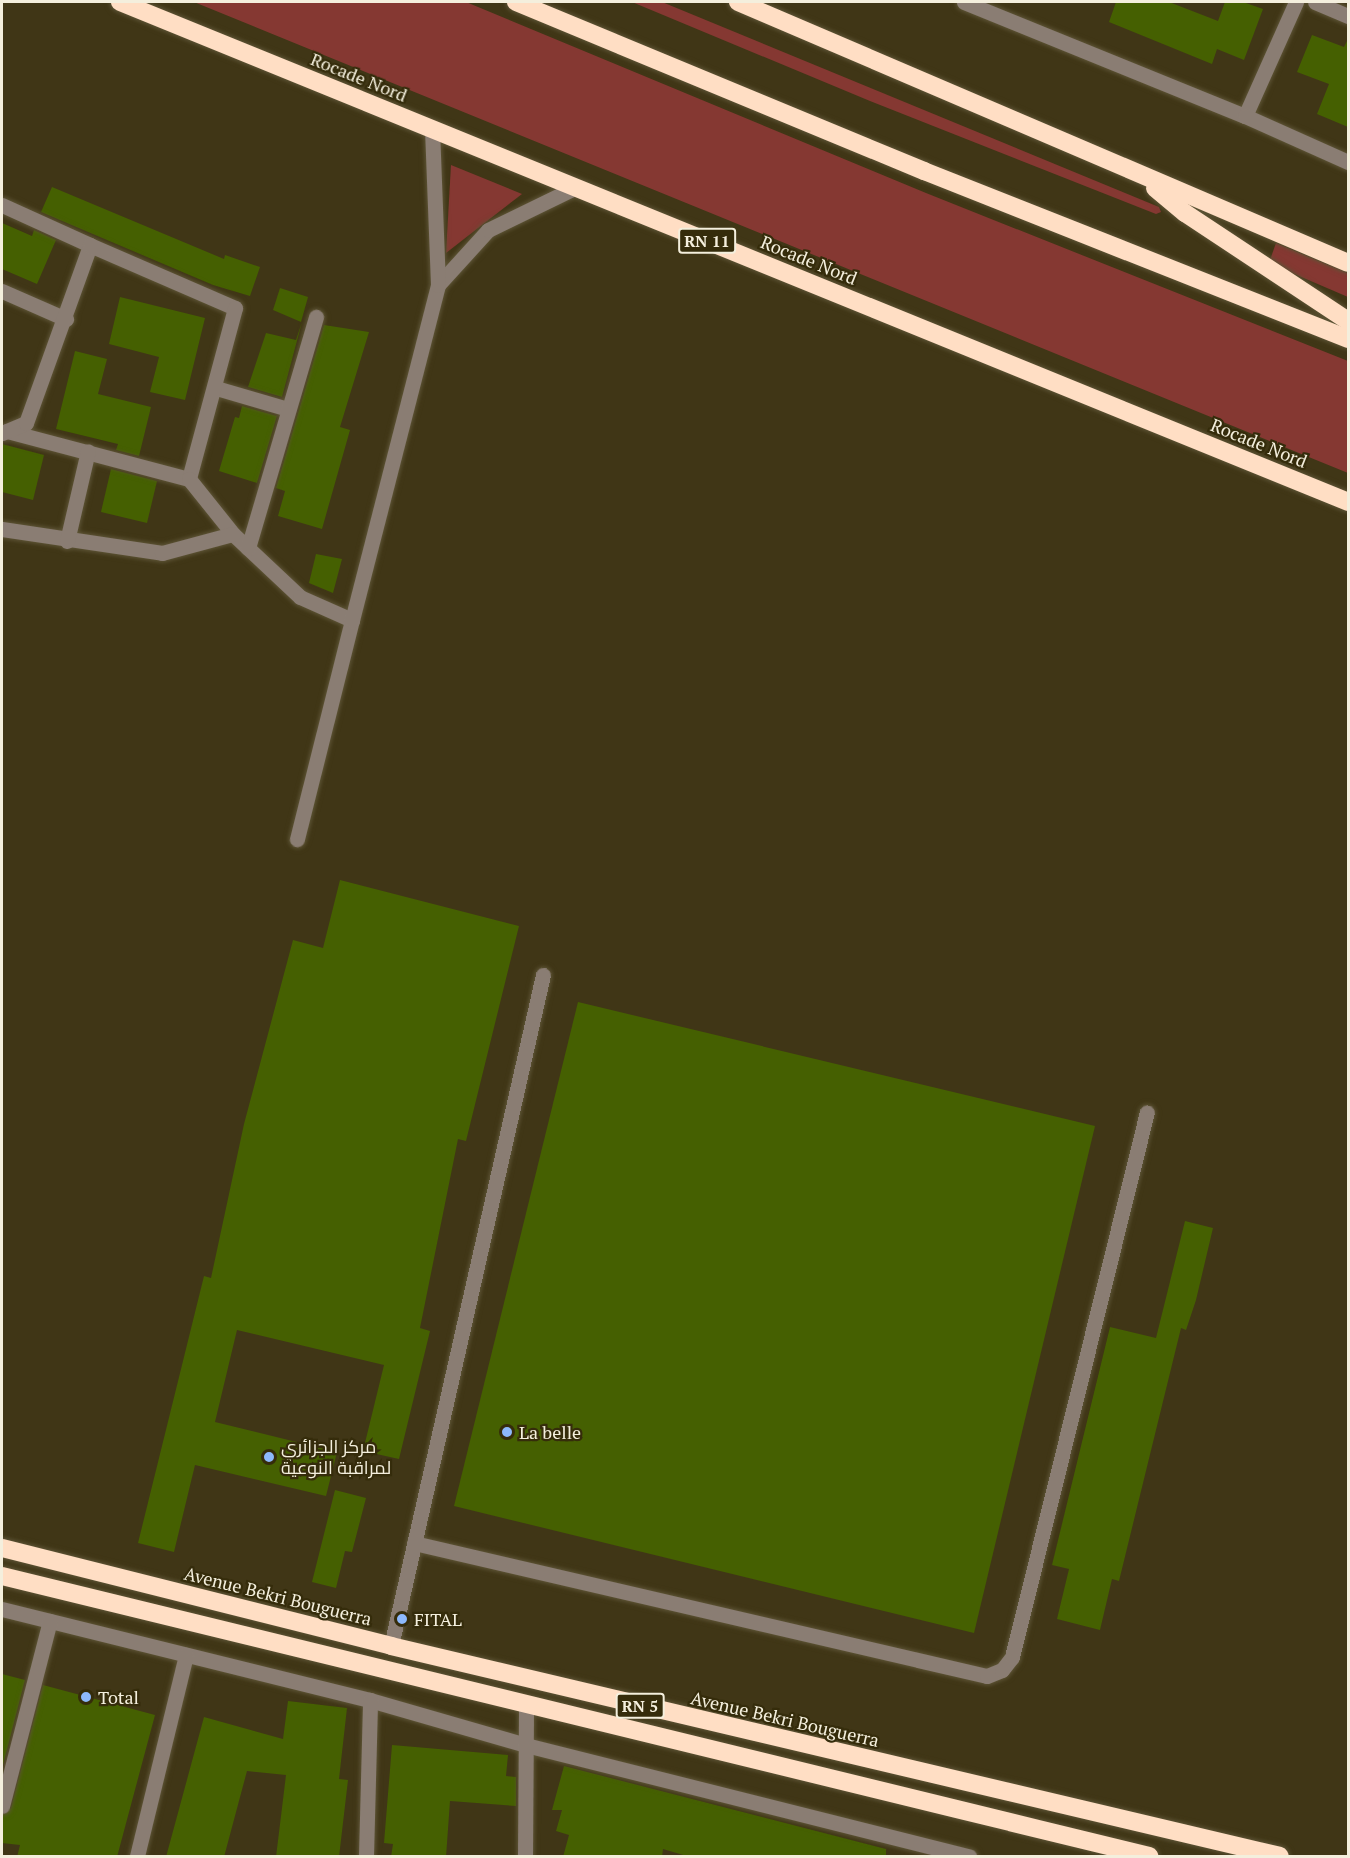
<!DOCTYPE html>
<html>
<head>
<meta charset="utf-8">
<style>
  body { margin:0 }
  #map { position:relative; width:1350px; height:1858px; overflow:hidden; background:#403616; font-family:"PT Serif",Cairo,serif }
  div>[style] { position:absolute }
  .green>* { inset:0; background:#853832 }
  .building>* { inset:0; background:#456001 }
  .roads { filter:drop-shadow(0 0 2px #5d5436) drop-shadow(0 0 2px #5d5436) }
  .minor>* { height:15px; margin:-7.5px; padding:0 7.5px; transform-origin:7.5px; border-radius:7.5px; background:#8a7d73 }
  .highway>* { height:18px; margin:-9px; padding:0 9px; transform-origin:9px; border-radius:9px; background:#ffdec4 }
  .dots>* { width:16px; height:16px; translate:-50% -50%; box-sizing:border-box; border:3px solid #352c0b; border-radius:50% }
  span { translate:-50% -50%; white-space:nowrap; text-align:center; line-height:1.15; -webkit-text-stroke:4.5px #352c0b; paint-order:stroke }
  .shield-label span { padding:2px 4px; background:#352c0b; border:2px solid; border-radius:4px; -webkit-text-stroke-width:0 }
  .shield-label { font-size:16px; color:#f4efdd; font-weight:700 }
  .street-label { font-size:18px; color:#f4efdd }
  .poi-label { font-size:18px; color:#f4efdd }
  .left { translate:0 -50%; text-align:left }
  .frame { position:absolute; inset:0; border:3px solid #f4efdd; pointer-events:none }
</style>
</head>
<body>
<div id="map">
  <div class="green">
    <div style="clip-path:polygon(194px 2px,466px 2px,926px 193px,1348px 361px,1348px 473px)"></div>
    <div style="clip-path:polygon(632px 2px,662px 2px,1159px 207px,1161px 212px,1156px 214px,870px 101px)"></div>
    <div style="clip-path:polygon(451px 165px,522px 194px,446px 253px)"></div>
    <div style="clip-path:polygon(1276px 243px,1348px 273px,1348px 297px,1278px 267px,1270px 260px)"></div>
  </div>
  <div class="building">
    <div style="clip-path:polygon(1116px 2px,1169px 2px,1218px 21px,1225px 2px,1243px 2px,1263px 9px,1244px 60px,1217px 49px,1212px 64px,1109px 22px)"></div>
    <div style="clip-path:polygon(1312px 35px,1344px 47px,1348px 39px,1348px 127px,1317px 114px,1329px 84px,1297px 72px)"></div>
    <div style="clip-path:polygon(52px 187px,224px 259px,225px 255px,260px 267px,250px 296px,213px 285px,41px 212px)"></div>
    <div style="clip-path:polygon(2px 223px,32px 236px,34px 230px,56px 240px,37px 284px,2px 269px)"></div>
    <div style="clip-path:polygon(280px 288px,308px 297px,301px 322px,273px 310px)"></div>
    <div style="clip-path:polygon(120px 297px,205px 318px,185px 400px,150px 392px,159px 357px,109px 344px)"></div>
    <div style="clip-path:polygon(302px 322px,282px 397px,248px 387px,266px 333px,296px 340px)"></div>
    <div style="clip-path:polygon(324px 325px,369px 332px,340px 427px,350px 430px,322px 529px,278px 516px,285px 491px,276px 488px)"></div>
    <div style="clip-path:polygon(75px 351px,107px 359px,98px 394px,151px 407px,139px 456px,116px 450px,118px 444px,56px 429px)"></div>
    <div style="clip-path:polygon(242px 406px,277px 416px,257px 483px,219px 471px,235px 417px,239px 418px)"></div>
    <div style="clip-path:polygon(2px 444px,44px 455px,33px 500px,2px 492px)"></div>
    <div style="clip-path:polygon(111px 469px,157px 481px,147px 523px,101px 512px)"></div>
    <div style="clip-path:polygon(316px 554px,342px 559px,333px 593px,309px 583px)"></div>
    <div style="clip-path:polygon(340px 880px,519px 926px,466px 1141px,458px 1139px,420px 1328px,430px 1331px,399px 1459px,363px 1451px,384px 1365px,237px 1330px,215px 1422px,337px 1452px,326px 1496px,195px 1465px,174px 1552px,138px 1543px,204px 1276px,211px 1278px,244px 1124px,293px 940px,323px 948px)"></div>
    <div style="clip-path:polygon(578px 1002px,1095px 1126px,974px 1633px,454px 1506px)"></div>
    <div style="clip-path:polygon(1185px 1221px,1213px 1228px,1196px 1300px,1186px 1330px,1181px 1328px,1119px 1581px,1112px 1579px,1100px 1630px,1057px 1619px,1069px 1569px,1052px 1565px,1110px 1327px,1156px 1338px)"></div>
    <div style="clip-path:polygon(335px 1490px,366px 1498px,352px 1552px,345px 1551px,336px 1588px,312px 1582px)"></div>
    <div style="clip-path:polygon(2px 1674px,25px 1680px,2px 1769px)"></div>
    <div style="clip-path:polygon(43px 1685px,155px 1715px,117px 1857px,17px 1857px,20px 1845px,2px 1843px,2px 1815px,11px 1808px)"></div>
    <div style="clip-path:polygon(288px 1701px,347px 1708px,339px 1779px,348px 1780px,339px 1857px,276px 1857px,286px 1775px,247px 1771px,224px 1857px,166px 1857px,204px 1717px,283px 1739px)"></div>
    <div style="clip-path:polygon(392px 1745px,508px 1755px,506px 1776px,516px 1777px,516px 1806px,450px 1801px,446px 1857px,391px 1857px,393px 1844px,384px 1843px)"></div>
    <div style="clip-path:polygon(564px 1766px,886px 1849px,886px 1857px,690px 1857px,663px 1849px,662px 1857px,563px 1857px,569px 1835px,556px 1831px,562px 1810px,552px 1810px)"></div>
  </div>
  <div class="roads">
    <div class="minor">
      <div style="left:964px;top:2px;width:303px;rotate:22.1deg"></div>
      <div style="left:1245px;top:116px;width:125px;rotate:-65.9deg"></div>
      <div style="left:1315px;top:2px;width:36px;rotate:23deg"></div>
      <div style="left:1245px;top:116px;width:113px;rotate:24.1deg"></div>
      <div style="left:2px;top:205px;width:97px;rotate:24.4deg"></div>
      <div style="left:438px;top:285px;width:74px;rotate:-47.7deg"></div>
      <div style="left:488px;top:230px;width:96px;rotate:-26deg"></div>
      <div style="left:2px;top:291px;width:70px;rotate:23.6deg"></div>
      <div style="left:216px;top:388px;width:75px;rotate:16.3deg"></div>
      <div style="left:7px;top:431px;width:188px;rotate:14.8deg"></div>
      <div style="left:2px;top:433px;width:26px;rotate:-23deg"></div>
      <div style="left:26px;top:423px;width:189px;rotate:-70.2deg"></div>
      <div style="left:90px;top:245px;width:158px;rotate:23.5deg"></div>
      <div style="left:235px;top:308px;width:177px;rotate:105.1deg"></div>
      <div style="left:189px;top:479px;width:70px;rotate:51.3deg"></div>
      <div style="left:233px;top:534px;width:92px;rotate:43.2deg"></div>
      <div style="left:300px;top:597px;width:57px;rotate:23.9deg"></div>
      <div style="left:352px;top:620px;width:226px;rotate:104.1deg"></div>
      <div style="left:2px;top:529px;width:162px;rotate:8.5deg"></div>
      <div style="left:162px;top:553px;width:73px;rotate:-15deg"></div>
      <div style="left:67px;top:541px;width:92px;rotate:-76.9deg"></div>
      <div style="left:248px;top:548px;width:241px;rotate:-73.6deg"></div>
      <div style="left:352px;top:620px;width:346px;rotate:-75.6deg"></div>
      <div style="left:438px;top:285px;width:154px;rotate:-92.2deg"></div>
      <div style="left:414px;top:1543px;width:588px;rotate:13.07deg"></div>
      <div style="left:987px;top:1676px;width:16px;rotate:-22deg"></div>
      <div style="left:1002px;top:1670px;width:16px;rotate:-52deg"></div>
      <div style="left:1012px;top:1657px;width:561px;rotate:-76.09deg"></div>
      <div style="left:2px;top:1609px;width:379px;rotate:13.9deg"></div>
      <div style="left:370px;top:1700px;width:162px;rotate:16.1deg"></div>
      <div style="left:526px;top:1745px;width:457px;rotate:14.1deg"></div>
      <div style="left:391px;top:1646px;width:688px;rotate:-77.24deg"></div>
      <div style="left:2px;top:1806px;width:191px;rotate:-75.5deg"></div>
      <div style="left:137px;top:1856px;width:207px;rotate:-76.3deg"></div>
      <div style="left:366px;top:1856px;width:156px;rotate:-88.5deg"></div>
      <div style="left:525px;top:1856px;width:150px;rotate:-89.6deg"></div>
    </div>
    <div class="highway">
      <div style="left:120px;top:2px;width:1326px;rotate:22.15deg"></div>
      <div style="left:516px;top:2px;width:442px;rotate:22.5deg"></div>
      <div style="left:924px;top:171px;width:456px;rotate:21.6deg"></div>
      <div style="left:738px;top:2px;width:663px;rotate:23.16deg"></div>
      <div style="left:1155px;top:188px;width:39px;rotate:40deg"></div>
      <div style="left:1185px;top:213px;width:196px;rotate:33.5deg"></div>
      <div style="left:2px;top:1548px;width:401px;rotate:14.1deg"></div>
      <div style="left:391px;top:1646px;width:913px;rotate:13.29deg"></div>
      <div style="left:2px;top:1576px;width:1181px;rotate:13.72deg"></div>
    </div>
  </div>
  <div class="dots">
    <div style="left:507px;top:1432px;background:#8db9fc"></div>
    <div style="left:269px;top:1457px;background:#8db9fc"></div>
    <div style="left:402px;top:1619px;background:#8db9fc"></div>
    <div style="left:86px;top:1697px;background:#8db9fc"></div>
  </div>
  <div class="shield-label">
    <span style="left:707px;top:241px">RN 11</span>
    <span style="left:640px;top:1706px">RN 5</span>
  </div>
  <div class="street-label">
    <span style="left:359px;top:77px;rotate:22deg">Rocade Nord</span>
    <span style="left:809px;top:260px;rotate:22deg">Rocade Nord</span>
    <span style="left:1259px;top:443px;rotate:22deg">Rocade Nord</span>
    <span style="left:278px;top:1596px;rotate:14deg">Avenue Bekri Bouguerra</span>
    <span style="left:785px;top:1719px;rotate:13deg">Avenue Bekri Bouguerra</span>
  </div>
  <div class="poi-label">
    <span class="left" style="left:519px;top:1432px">La belle</span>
    <span class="left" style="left:281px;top:1457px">مركز الجزائري<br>لمراقبة النوعية</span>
    <span class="left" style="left:414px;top:1619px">FITAL</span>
    <span class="left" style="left:98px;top:1697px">Total</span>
  </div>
  <div class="frame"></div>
</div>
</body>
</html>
